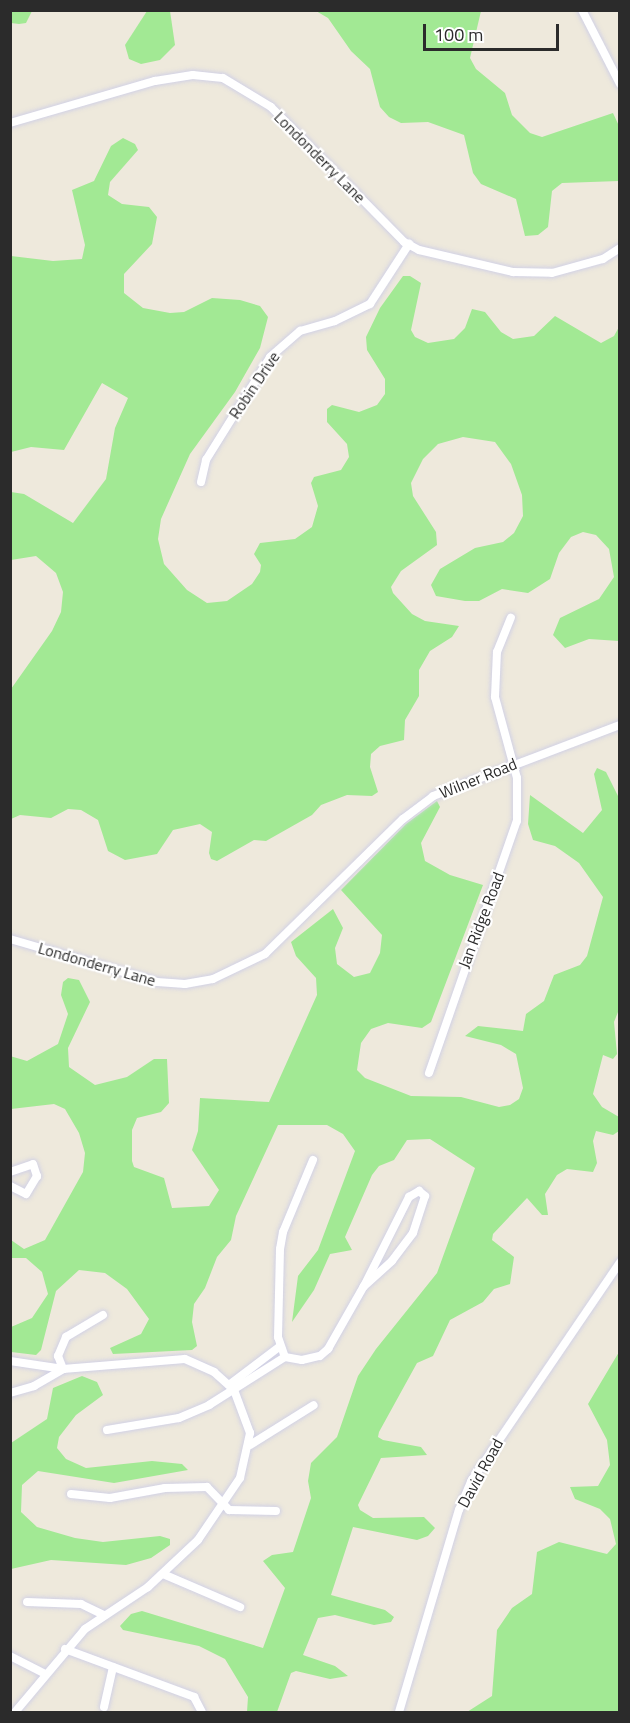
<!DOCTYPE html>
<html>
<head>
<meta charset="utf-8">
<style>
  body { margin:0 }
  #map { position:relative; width:630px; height:1723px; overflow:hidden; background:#eee9dc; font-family:"Titillium Web",sans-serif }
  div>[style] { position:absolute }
  .green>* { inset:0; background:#a2e994 }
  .roads { filter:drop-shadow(0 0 2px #d1d1e5) drop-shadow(0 0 2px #d1d1e5) }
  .minor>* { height:8px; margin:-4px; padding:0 4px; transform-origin:4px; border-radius:4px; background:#fff }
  span { translate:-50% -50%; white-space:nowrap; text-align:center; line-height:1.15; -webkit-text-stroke:4.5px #fff; paint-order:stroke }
  .street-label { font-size:16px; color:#2b2b2b }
  .frame { position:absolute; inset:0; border:12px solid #2b2b2b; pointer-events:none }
  .scale { position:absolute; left:423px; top:24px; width:136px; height:27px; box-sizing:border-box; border:3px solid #2b2b2b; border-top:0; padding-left:8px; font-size:18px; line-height:21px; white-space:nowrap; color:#2b2b2b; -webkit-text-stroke:4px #fff; paint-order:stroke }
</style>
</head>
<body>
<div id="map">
  <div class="green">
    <div style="clip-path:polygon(11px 10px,32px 10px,32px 11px,26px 23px,19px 24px,11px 23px)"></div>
    <div style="clip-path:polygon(147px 11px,170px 11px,175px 45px,160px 60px,141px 64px,129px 59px,125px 45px)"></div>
    <div style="clip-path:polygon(316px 11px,481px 11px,470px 58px,476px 69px,505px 93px,512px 115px,530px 133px,542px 137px,613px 113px,619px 126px,619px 181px,562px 183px,552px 191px,548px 227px,538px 235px,525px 236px,516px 199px,481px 184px,473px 173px,464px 135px,428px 122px,401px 123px,389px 117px,380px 107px,370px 69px,351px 51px,328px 18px)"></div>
    <div style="clip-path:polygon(123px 138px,135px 144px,138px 150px,110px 182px,108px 195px,122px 204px,149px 207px,157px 217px,152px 244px,124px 274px,124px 293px,143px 308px,170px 313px,184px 312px,212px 298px,240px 300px,260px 306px,268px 317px,260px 348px,235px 392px,190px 454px,161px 519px,158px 539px,164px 564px,187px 590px,207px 603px,227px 601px,252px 584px,260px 572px,261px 565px,254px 554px,260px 543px,295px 539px,312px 527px,318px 506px,311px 483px,314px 477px,341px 470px,349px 457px,347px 444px,327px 422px,327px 409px,332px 405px,359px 412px,377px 405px,385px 394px,385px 379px,367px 350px,366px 337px,380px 308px,403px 276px,410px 276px,421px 283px,411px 330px,415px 337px,428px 343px,454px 339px,465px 328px,472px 309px,485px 312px,501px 332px,513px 339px,534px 336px,555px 316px,601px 343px,614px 336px,619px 327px,619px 641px,589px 639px,565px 648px,553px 635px,560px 618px,599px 599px,614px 577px,609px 549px,596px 535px,583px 532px,571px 537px,559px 553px,550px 579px,528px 593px,502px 589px,479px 601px,465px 601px,436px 596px,431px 585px,440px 569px,475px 548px,503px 542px,514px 533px,523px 516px,522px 495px,511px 464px,495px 442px,463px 437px,438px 444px,423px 459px,411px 483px,413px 496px,436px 532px,437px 545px,401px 571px,391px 587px,393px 593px,412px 614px,425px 621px,459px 626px,452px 637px,430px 651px,419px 670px,419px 696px,405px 720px,404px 740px,380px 746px,371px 754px,370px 767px,378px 792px,372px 796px,347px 795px,321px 805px,312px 815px,266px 841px,254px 840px,217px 861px,211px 859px,209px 853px,212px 832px,200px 824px,173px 830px,157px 854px,125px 860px,108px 851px,98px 820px,81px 810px,68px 809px,51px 818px,20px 815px,11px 819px,11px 689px,52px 631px,61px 612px,63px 592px,56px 573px,36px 556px,11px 560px,11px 492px,24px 494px,73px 523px,106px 479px,115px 428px,128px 398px,102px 383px,64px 450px,31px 447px,11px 452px,11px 256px,53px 261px,82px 259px,85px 245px,72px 190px,94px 181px,111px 146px)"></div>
    <div style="clip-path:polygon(597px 768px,606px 772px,619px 798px,620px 1007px,614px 1022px,617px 1054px,613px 1059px,603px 1055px,593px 1094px,602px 1107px,619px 1117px,619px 1131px,613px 1135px,596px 1131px,593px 1141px,597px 1163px,593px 1172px,567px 1169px,557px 1175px,545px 1194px,548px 1215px,542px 1215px,527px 1198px,493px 1234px,492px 1240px,514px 1257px,510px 1284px,494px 1289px,483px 1302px,450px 1320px,433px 1356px,417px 1363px,379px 1432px,378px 1437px,383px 1440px,421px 1447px,427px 1455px,381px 1458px,358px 1505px,360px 1510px,373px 1518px,424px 1517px,435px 1528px,428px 1536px,417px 1540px,353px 1527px,331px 1595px,385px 1610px,394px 1617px,391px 1622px,374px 1625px,335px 1615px,318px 1618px,303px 1655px,335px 1666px,348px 1676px,330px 1679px,296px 1671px,291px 1673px,277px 1712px,247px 1712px,248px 1697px,225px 1659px,199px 1646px,123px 1630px,120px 1626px,131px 1614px,142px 1611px,263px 1648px,285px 1588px,263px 1561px,272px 1555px,293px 1552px,311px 1498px,308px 1481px,311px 1463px,337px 1437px,358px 1376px,376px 1349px,437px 1273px,475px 1168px,430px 1139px,407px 1140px,394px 1160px,379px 1166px,372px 1175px,345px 1237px,352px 1250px,330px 1254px,314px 1290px,292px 1322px,298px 1276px,318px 1250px,355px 1151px,343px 1134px,327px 1125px,278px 1125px,236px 1216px,231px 1240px,217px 1257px,205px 1288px,194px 1304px,192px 1322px,197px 1346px,192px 1350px,113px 1354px,110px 1348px,141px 1334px,149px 1319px,127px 1289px,105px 1273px,79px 1270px,56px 1291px,41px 1350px,36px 1355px,11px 1352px,11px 1327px,32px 1318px,48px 1294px,42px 1272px,26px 1258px,11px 1258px,11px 1240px,24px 1249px,45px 1240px,83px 1172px,85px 1153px,79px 1133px,65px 1109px,54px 1104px,11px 1109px,10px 1056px,27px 1061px,58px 1044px,68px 1014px,61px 995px,63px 982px,68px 978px,79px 980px,90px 1002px,68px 1048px,69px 1067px,95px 1085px,127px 1077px,154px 1059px,167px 1059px,169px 1103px,161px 1112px,137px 1118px,132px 1130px,132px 1161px,134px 1167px,164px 1178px,172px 1208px,209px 1206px,219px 1190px,192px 1150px,198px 1131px,200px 1098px,269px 1102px,317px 995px,316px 978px,296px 956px,291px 942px,333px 909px,343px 928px,335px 948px,337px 964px,354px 977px,370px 973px,380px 953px,382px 935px,341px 890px,406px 824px,437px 801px,440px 807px,421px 843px,425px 861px,450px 875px,483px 885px,431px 1022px,422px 1028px,388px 1023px,371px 1029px,361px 1043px,357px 1070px,365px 1078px,411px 1096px,461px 1097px,499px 1107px,510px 1105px,519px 1099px,523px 1088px,516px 1054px,501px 1045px,465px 1036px,478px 1026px,523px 1031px,526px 1014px,544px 1001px,554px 975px,580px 965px,587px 956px,603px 897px,579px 863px,555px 846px,533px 840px,528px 824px,530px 795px,583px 833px,602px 810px,594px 774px)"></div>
    <div style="clip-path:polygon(619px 1352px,619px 1712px,467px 1712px,492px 1696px,497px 1630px,512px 1608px,532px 1594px,537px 1552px,559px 1542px,607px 1554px,616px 1544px,610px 1519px,600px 1509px,575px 1499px,570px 1487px,598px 1486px,610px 1465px,607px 1440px,588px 1404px)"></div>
    <div style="clip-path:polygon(82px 1376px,97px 1382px,103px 1395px,76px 1415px,59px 1437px,57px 1448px,66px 1459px,86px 1468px,152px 1461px,182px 1464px,188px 1470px,114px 1483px,38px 1471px,22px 1485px,21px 1512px,37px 1527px,75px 1538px,103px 1542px,160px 1536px,170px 1539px,170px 1545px,151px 1558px,126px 1565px,51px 1560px,11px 1569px,11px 1443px,47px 1419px,53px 1388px)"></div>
  </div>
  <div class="roads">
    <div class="minor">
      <div style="left:582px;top:10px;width:83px;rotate:62.8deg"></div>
      <div style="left:10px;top:123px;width:151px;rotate:-16.2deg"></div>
      <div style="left:155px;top:81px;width:38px;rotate:-9deg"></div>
      <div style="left:193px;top:75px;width:30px;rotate:6deg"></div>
      <div style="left:223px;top:78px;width:56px;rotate:31.1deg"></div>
      <div style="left:271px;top:107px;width:190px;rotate:45.4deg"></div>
      <div style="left:404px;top:242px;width:17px;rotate:28deg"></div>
      <div style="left:419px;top:250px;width:97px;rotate:13.2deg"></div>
      <div style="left:513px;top:272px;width:39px;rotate:1deg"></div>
      <div style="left:552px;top:273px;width:53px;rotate:-15.4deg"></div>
      <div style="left:603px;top:259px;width:20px;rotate:-33deg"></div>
      <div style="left:201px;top:482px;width:23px;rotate:-77deg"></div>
      <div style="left:206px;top:460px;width:121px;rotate:-58.1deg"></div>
      <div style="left:270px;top:357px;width:40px;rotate:-41deg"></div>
      <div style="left:300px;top:331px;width:36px;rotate:-16deg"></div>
      <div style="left:335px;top:321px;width:39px;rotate:-26deg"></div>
      <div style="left:370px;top:304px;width:72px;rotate:-57deg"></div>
      <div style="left:10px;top:939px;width:153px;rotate:16.3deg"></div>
      <div style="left:157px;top:982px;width:28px;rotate:4deg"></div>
      <div style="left:185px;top:984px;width:28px;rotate:-10deg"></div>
      <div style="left:213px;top:979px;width:58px;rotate:-25.7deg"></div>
      <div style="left:265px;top:954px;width:193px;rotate:-44.4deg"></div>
      <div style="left:403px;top:819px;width:38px;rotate:-37deg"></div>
      <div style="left:433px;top:796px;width:200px;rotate:-20.8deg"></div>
      <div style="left:429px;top:1073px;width:267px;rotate:-70.8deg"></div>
      <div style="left:517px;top:821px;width:43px;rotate:-90deg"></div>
      <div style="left:517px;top:778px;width:84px;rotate:-105.2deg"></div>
      <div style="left:495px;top:697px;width:45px;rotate:-87.5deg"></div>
      <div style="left:497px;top:652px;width:37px;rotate:-68deg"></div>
      <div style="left:313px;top:1160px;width:78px;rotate:112.6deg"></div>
      <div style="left:283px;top:1232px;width:17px;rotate:100deg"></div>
      <div style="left:280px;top:1249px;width:88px;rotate:91.3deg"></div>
      <div style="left:278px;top:1337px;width:21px;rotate:71deg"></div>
      <div style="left:285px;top:1357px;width:17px;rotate:10deg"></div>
      <div style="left:302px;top:1360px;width:18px;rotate:-13deg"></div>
      <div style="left:320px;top:1356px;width:11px;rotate:-41deg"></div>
      <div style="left:328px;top:1349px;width:73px;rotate:-60.3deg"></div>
      <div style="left:10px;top:1172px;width:24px;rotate:-19deg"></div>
      <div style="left:33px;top:1164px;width:13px;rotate:72deg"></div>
      <div style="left:37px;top:1176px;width:21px;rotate:121deg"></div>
      <div style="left:26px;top:1194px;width:18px;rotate:-153deg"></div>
      <div style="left:419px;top:1191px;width:8px;rotate:40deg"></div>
      <div style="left:425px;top:1196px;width:39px;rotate:108deg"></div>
      <div style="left:413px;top:1233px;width:35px;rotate:127deg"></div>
      <div style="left:392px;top:1261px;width:38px;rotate:138deg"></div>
      <div style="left:364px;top:1286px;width:100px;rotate:-63.2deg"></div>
      <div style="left:409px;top:1197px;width:12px;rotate:-31deg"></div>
      <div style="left:10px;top:1361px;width:54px;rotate:8.6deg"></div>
      <div style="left:63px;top:1369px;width:122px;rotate:-4.7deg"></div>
      <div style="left:185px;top:1359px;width:32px;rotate:24deg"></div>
      <div style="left:214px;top:1372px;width:27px;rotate:42deg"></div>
      <div style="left:234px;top:1390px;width:46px;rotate:69.6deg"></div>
      <div style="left:250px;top:1433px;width:46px;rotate:102.5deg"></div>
      <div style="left:240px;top:1478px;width:75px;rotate:124.1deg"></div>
      <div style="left:198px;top:1540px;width:69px;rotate:136.8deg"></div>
      <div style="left:148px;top:1587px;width:76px;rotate:146.3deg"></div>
      <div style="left:85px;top:1629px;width:109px;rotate:130.1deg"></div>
      <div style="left:229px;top:1385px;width:63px;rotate:-37.2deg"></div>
      <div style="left:10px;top:1393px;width:25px;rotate:-16deg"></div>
      <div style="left:34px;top:1386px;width:34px;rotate:-30deg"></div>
      <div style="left:63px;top:1369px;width:14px;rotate:-111deg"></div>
      <div style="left:58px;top:1356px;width:21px;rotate:-67deg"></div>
      <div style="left:66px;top:1337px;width:43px;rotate:-30.7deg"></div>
      <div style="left:107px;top:1430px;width:73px;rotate:-9.5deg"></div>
      <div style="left:179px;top:1418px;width:33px;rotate:-23deg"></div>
      <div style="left:209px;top:1405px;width:90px;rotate:-32.3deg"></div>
      <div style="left:250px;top:1445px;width:75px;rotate:-32deg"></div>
      <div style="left:71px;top:1494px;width:39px;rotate:6deg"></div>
      <div style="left:110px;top:1498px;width:56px;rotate:-10.3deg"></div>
      <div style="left:165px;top:1488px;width:42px;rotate:-1.4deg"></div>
      <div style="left:207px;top:1487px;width:32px;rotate:46deg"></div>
      <div style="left:229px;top:1510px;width:47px;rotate:1.2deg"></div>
      <div style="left:163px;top:1574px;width:84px;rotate:23.2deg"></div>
      <div style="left:27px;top:1602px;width:54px;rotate:2.1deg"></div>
      <div style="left:81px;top:1604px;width:25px;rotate:26deg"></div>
      <div style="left:65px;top:1649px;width:138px;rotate:20.4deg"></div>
      <div style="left:194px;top:1697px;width:17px;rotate:62deg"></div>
      <div style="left:10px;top:1656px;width:38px;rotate:27deg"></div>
      <div style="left:104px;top:1707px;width:41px;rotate:-77.3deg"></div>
      <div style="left:399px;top:1712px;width:211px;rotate:-73.5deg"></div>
      <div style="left:459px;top:1510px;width:33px;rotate:-67deg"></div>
      <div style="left:472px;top:1480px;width:263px;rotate:-55.8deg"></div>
    </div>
  </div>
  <div class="street-label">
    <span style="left:320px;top:157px;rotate:45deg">Londonderry Lane</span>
    <span style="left:254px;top:385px;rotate:-56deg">Robin Drive</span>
    <span style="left:478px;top:778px;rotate:-22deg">Wilner Road</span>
    <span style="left:481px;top:920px;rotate:-69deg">Jan Ridge Road</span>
    <span style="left:97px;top:964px;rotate:16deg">Londonderry Lane</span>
    <span style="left:480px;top:1473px;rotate:-61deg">David Road</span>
  </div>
  <div class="frame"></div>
  <div class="scale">100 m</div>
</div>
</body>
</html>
